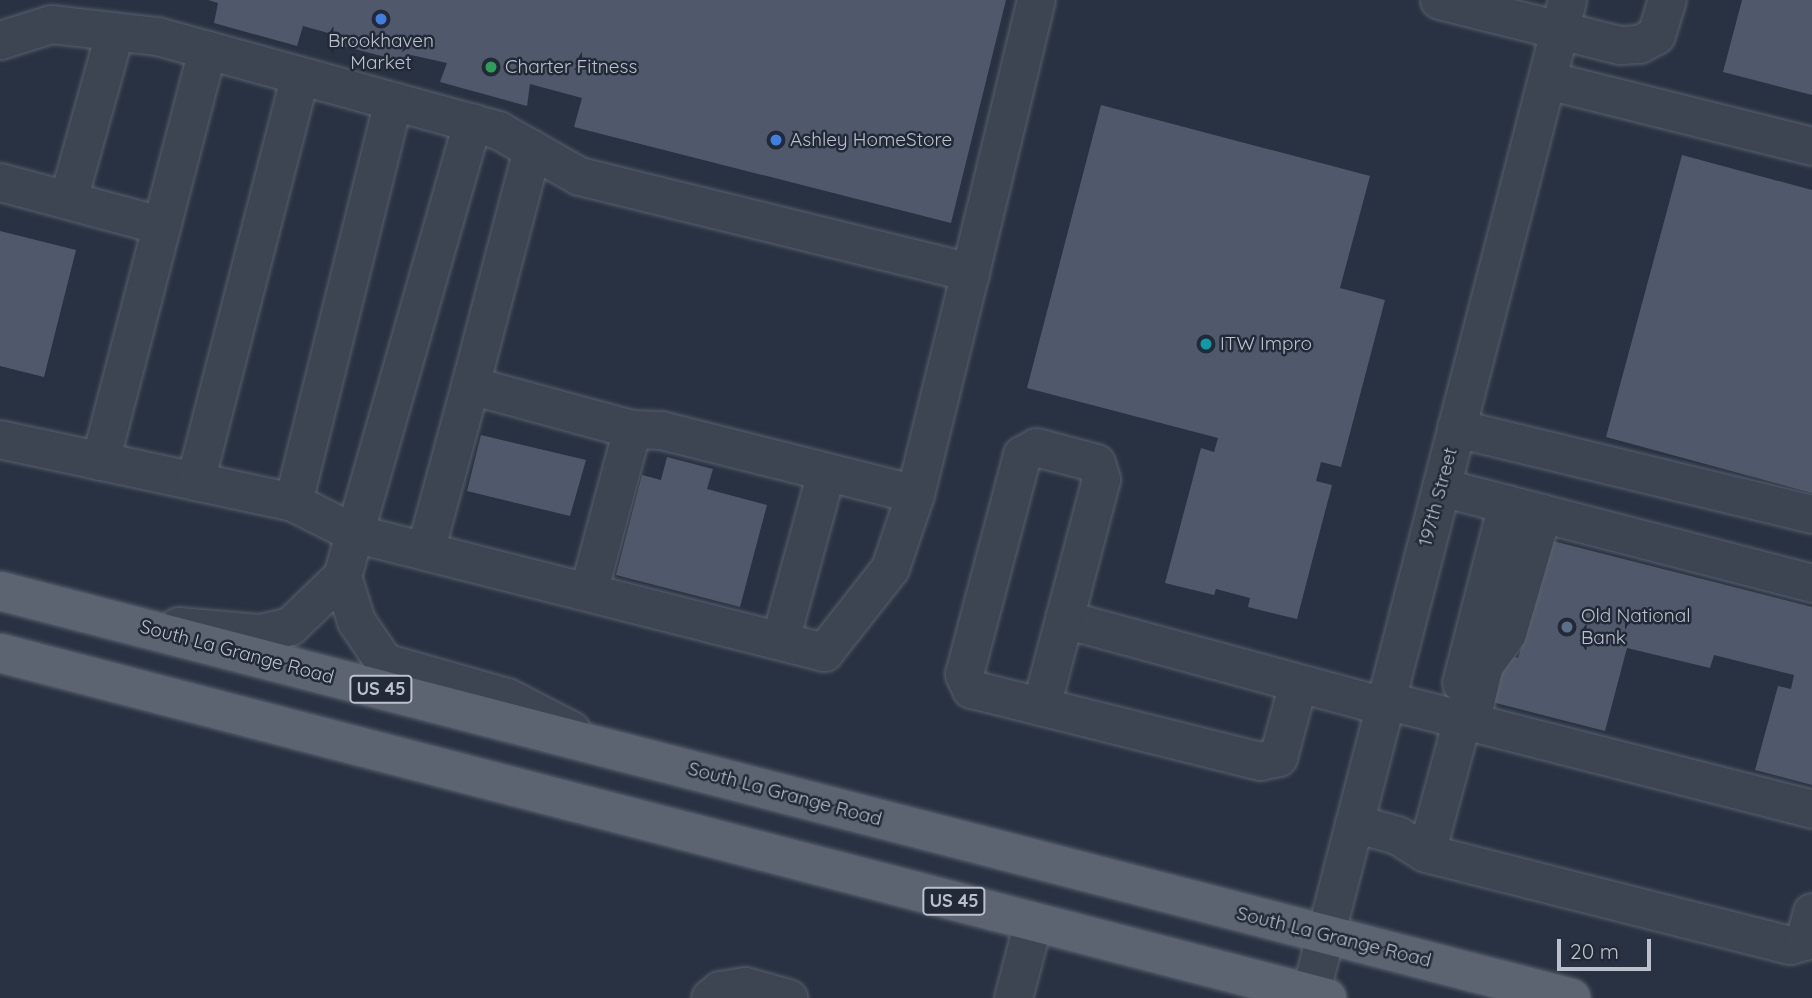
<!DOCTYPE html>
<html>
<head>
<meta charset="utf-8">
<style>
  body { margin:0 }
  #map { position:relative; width:1812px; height:998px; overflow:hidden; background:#293242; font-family:Quicksand,sans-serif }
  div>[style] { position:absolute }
  .building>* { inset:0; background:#50596b }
  .roads { filter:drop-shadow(0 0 2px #59606d) drop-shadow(0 0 2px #59606d) }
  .minor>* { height:37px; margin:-18.5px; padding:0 18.5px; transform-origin:18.5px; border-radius:18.5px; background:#3d4552 }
  .major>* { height:38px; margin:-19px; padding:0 19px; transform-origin:19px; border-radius:19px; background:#5c6472 }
  .dots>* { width:19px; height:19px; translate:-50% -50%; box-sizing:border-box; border:4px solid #222a38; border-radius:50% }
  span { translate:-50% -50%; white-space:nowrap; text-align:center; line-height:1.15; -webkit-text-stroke:5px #222a38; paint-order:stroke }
  .shield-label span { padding:2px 5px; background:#222a38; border:2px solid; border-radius:5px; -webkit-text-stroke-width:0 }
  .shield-label { font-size:18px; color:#bbc0cc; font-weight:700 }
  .poi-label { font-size:19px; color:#bbc0cc }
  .left { translate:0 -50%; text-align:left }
  .street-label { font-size:19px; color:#bbc0cc }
  .scale { position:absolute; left:1557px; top:939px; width:94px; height:32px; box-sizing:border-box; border:4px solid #bbc0cc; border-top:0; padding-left:9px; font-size:21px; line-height:24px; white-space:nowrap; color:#bbc0cc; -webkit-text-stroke:5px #222a38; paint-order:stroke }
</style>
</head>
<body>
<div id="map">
  <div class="building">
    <div style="clip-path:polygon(208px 0,1006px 0,951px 223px,574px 127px,582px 98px,530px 84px,527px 106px,440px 82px,447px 63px,411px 55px,409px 63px,335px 44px,339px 36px,303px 26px,297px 46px,214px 23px,218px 3px)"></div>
    <div style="clip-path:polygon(1742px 0,1812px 0,1812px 95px,1723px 72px)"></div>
    <div style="clip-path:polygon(1101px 105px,1370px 176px,1340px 288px,1385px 300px,1341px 467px,1321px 462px,1316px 481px,1332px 485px,1297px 619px,1248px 607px,1250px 598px,1216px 589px,1214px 595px,1165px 583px,1201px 448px,1214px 452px,1218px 438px,1027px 388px)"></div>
    <div style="clip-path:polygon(1682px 155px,1812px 190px,1812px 493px,1606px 437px)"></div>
    <div style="clip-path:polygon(0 231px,76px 250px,44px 377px,0 366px)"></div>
    <div style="clip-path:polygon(481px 435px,586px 460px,570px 516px,467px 491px)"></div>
    <div style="clip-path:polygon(667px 457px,713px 469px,707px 489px,767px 505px,740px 607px,616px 575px,642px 475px,661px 480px)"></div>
    <div style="clip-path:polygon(1553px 541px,1812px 607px,1812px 785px,1755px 770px,1778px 686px,1791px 689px,1794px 675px,1714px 655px,1710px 668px,1627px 648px,1605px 731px,1492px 702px,1505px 654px,1518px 658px)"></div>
  </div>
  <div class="roads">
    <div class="minor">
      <div style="left:1439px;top:0;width:187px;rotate:14deg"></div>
      <div style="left:1620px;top:45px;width:19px;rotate:-3deg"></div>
      <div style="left:1639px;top:44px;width:19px;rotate:-28deg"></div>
      <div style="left:1656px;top:35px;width:37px;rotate:-73deg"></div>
      <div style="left:0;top:40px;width:53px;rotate:-17.4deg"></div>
      <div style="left:51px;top:24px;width:107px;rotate:6.5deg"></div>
      <div style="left:157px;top:36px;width:354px;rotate:15.4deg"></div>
      <div style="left:498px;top:130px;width:93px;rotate:29.6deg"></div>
      <div style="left:579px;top:176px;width:403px;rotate:13.8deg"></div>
      <div style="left:970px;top:272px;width:229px;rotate:103.9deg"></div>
      <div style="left:915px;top:494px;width:78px;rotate:108.7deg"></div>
      <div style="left:890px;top:568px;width:107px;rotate:128.2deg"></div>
      <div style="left:824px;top:652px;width:485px;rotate:-165.8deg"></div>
      <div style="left:354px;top:533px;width:68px;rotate:-153.1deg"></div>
      <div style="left:293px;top:502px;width:300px;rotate:-167.9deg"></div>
      <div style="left:1547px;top:80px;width:273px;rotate:14deg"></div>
      <div style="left:532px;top:149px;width:244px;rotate:104.7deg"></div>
      <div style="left:470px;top:385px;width:168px;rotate:15.2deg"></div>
      <div style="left:632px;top:429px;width:29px;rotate:2deg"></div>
      <div style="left:661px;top:430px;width:262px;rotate:14.1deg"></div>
      <div style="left:0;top:182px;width:167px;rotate:15deg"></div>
      <div style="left:68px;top:199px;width:174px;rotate:-74.4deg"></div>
      <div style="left:970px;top:272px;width:280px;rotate:-76.4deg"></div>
      <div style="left:1456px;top:428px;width:366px;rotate:13.6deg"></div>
      <div style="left:100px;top:461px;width:425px;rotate:-75.4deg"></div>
      <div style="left:195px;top:481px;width:419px;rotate:-75.5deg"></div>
      <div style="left:1441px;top:487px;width:383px;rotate:14.5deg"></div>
      <div style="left:293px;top:502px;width:413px;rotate:-76deg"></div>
      <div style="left:425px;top:551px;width:172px;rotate:-74.8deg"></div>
      <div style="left:342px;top:576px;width:47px;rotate:72.7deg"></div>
      <div style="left:356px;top:621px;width:50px;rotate:55.7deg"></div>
      <div style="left:384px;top:662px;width:128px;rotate:15.9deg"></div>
      <div style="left:507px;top:697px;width:72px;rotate:27.3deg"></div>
      <div style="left:588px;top:592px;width:169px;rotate:-74.9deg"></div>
      <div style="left:178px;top:626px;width:82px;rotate:4.9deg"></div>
      <div style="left:260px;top:633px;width:31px;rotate:-13deg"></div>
      <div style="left:290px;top:626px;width:72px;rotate:-43.9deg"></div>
      <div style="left:342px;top:576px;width:472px;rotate:-74deg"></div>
      <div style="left:780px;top:640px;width:174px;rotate:-74.7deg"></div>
      <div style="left:1298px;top:683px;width:77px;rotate:105.1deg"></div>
      <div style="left:1278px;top:757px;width:18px;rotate:167deg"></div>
      <div style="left:1260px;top:761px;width:298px;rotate:-166deg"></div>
      <div style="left:971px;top:689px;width:17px;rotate:-115deg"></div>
      <div style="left:964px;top:674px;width:227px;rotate:-75.2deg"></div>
      <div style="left:1022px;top:455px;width:16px;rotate:-30deg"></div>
      <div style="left:1036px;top:447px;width:62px;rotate:14.9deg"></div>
      <div style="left:1096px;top:463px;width:17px;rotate:73deg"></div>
      <div style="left:1101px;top:479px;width:145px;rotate:104.8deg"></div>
      <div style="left:1064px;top:619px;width:332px;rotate:15.2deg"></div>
      <div style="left:1461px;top:683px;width:185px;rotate:-75.6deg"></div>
      <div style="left:1385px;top:700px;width:441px;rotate:14.3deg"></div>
      <div style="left:1041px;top:706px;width:90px;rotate:-75.2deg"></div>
      <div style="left:1470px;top:722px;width:59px;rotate:-76.2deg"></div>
      <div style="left:1484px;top:665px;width:39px;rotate:-54deg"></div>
      <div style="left:1507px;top:633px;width:125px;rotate:-73.7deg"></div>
      <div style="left:1354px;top:823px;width:45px;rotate:15.6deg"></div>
      <div style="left:1397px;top:835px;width:34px;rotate:32deg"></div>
      <div style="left:1426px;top:853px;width:375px;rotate:14.2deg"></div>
      <div style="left:1790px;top:945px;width:15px;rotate:-16deg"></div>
      <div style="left:1804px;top:941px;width:30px;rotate:-75deg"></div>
      <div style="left:1426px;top:853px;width:138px;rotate:-74.9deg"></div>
      <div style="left:1310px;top:994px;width:1027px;rotate:-75.5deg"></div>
      <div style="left:710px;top:998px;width:13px;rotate:-39deg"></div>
      <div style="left:720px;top:990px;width:25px;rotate:-9deg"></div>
      <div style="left:745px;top:986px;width:45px;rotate:15.6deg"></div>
      <div style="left:1013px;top:998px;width:79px;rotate:-75.3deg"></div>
    </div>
    <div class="major">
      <div style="left:0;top:591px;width:1623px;rotate:14.52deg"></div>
      <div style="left:0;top:653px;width:1371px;rotate:14.57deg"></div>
    </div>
  </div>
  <div class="dots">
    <div style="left:381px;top:19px;background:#3f7fe0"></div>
    <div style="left:491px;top:67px;background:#2e9e5b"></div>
    <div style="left:776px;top:140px;background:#3f7fe0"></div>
    <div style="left:1206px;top:344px;background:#0f9aa8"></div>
    <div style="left:1567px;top:627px;background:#5c6f8a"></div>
  </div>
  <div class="shield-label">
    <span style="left:381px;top:689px">US 45</span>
    <span style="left:954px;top:901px">US 45</span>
  </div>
  <div class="poi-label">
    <span style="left:381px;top:52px">Brookhaven<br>Market</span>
    <span class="left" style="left:505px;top:67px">Charter Fitness</span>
    <span class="left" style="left:790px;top:140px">Ashley HomeStore</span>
    <span class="left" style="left:1220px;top:344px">ITW Impro</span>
    <span class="left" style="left:1581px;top:627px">Old National<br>Bank</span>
  </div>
  <div class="street-label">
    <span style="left:1438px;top:497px;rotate:-75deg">197th Street</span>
    <span style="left:237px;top:652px;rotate:15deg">South La Grange Road</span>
    <span style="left:785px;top:794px;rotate:15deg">South La Grange Road</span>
    <span style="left:1334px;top:937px;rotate:14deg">South La Grange Road</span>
  </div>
  <div class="scale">20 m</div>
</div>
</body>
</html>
